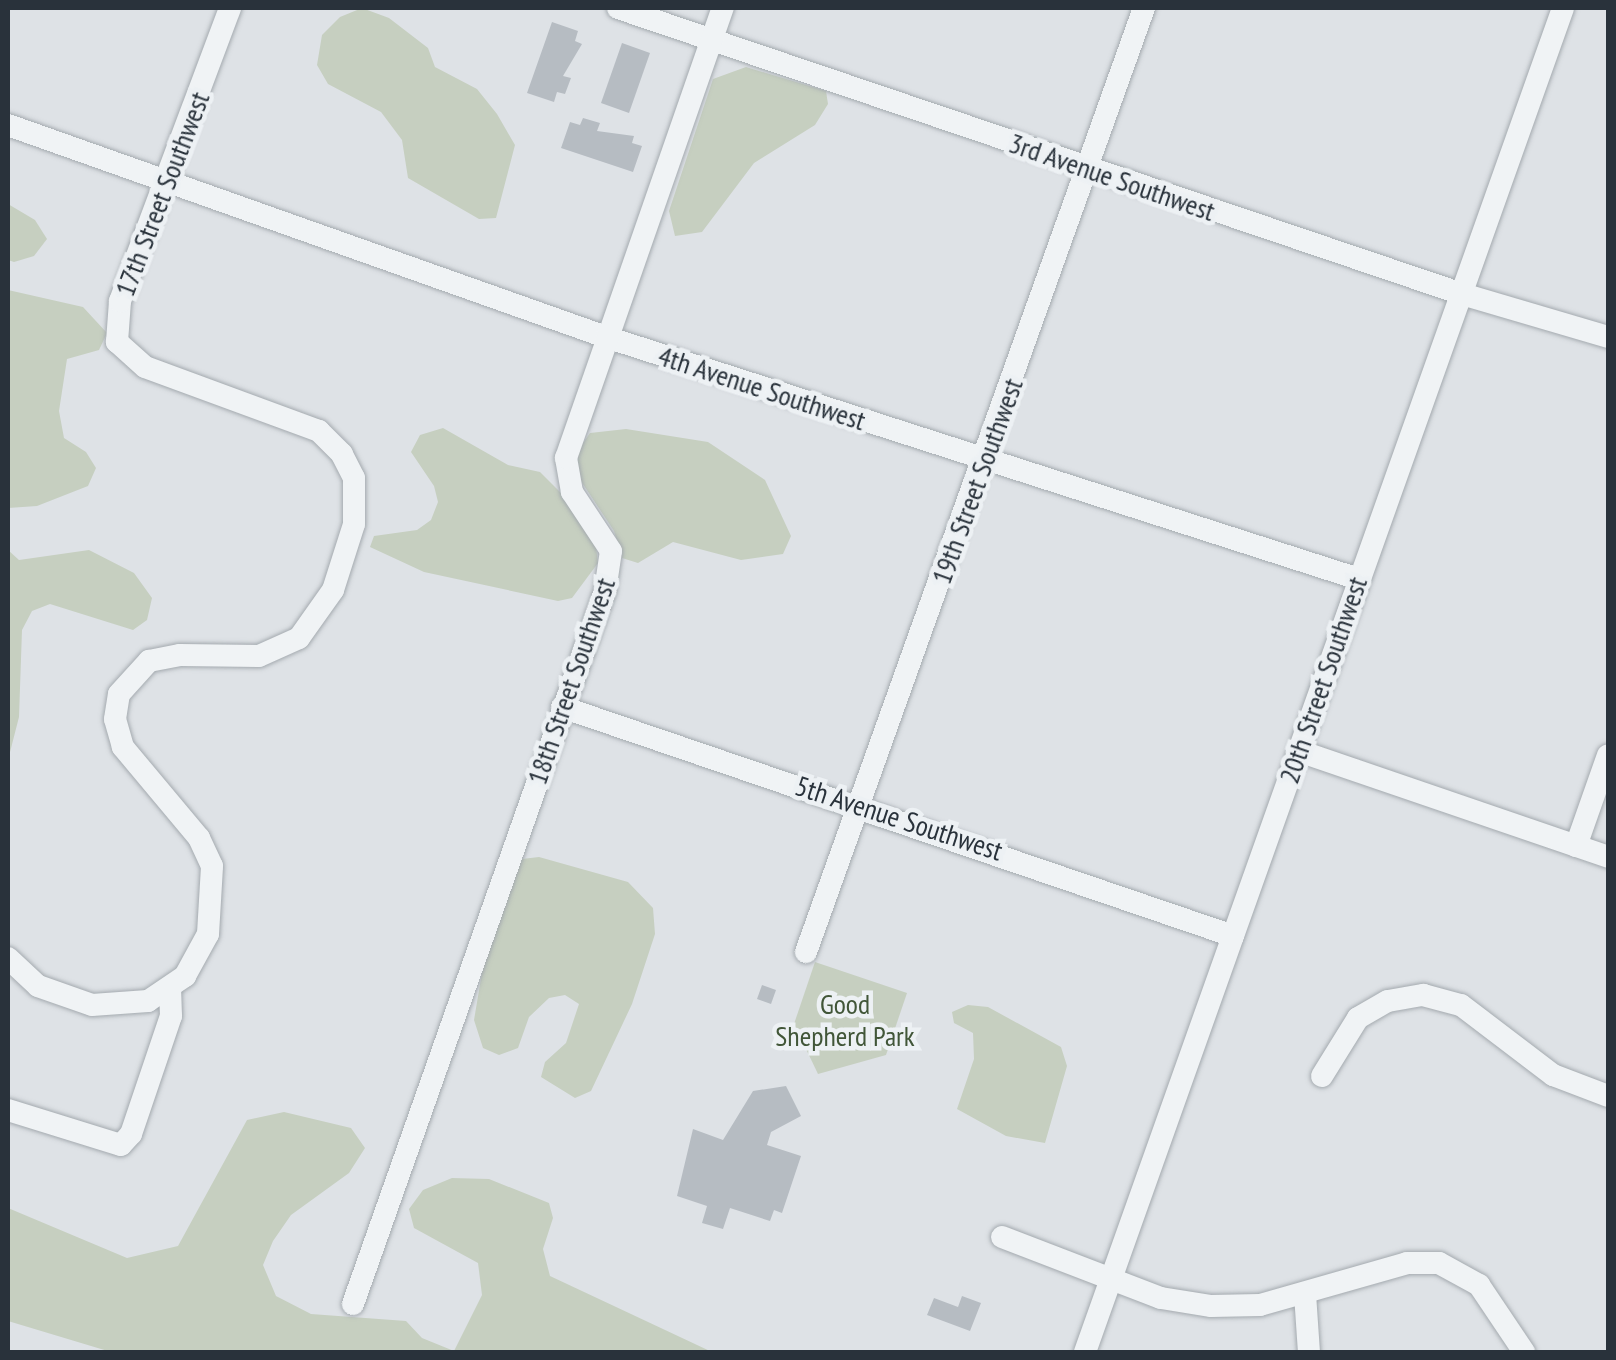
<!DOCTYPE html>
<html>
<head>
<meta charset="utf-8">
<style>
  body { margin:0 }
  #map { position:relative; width:1616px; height:1360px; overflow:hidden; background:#dee2e6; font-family:"PT Sans Narrow",sans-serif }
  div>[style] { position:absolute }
  .green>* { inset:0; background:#c6cfc0 }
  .building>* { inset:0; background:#b6bcc2 }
  .roads { filter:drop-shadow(0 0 2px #a4aaaf) drop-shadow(0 0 2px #a4aaaf) }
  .minor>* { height:22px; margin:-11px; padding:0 11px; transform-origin:11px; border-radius:11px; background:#f0f3f5 }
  span { translate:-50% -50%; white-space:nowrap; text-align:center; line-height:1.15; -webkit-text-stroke:9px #edf1f4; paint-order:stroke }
  .street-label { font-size:28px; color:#29323b }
  .park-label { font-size:28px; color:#415638 }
  .frame { position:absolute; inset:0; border:10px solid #29323b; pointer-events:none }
</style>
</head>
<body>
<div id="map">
  <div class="green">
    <div style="clip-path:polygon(362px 8px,389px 18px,428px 48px,435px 67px,477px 89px,497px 114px,515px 145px,496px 218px,479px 219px,408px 178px,402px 140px,381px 112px,328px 84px,317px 65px,322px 35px,340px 17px)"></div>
    <div style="clip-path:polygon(746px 67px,826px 91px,828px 104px,815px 125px,754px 163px,702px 232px,675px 236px,669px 211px,713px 79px)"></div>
    <div style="clip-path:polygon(8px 204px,35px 220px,47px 239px,34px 256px,14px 262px,8px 260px)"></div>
    <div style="clip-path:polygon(8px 290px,83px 307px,107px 333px,99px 350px,67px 359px,59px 411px,64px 438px,86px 452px,96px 468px,88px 486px,37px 506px,8px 508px)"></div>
    <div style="clip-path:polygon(443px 428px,508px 465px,540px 472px,578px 510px,595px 539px,598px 563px,572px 598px,558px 601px,424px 572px,370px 547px,374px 536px,417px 530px,431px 520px,438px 502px,434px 486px,411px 452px,420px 435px)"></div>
    <div style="clip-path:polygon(626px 429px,708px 442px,765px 480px,791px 536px,783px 554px,741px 560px,673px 542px,638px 563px,622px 558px,614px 531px,575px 472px,576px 453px,590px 433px)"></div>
    <div style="clip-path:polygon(8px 550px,19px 560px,89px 550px,134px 573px,152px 598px,147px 620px,133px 630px,50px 604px,32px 611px,22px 630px,19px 717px,8px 760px)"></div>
    <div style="clip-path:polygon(539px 857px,628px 882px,653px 908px,655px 934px,632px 1004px,591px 1091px,575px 1098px,541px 1077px,545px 1062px,566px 1043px,579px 1004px,565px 995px,549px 998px,529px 1017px,518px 1048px,499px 1055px,483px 1048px,474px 1020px,485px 955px,522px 859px)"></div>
    <div style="clip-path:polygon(815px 962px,907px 993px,886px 1055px,818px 1074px,794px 1024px)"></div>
    <div style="clip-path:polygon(968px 1005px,988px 1007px,1061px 1047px,1067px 1066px,1045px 1143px,1006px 1136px,957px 1109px,974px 1059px,973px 1033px,954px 1023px,952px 1012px)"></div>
    <div style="clip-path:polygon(284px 1112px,351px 1128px,365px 1148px,349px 1173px,291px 1215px,273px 1241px,263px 1265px,276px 1296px,311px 1314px,406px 1321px,422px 1338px,454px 1351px,482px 1295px,478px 1263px,414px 1228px,409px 1209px,423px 1190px,452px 1178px,489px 1179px,549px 1203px,553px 1218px,543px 1249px,550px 1276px,712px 1352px,111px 1352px,8px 1321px,8px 1208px,127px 1258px,178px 1246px,247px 1120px)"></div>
  </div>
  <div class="building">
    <div style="clip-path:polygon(552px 22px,578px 31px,575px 41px,582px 44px,563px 76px,571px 78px,565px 94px,557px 92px,554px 102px,527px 93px)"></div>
    <div style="clip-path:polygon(622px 43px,650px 53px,629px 113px,601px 103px)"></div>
    <div style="clip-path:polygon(583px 118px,600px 123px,597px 131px,634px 136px,632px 143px,642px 146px,633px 172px,561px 148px,570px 122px,580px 125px)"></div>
    <div style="clip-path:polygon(762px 985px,776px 990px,771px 1004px,757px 999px)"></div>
    <div style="clip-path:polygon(786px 1086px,801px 1116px,771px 1132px,767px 1145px,801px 1156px,782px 1213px,774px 1210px,770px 1221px,730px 1208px,723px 1229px,702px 1223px,707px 1206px,677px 1196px,693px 1129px,723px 1140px,753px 1091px)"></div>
    <div style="clip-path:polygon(962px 1296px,981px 1303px,970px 1331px,927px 1315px,934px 1298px,958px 1307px)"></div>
  </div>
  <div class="roads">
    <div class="minor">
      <div style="left:618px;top:8px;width:891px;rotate:18.72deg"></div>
      <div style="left:1462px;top:294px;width:152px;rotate:16.4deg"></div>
      <div style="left:8px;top:125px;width:634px;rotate:19.52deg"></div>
      <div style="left:606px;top:337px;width:791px;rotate:17.82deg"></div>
      <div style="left:562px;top:707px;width:709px;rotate:18.84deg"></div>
      <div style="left:1299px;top:751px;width:327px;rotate:18.9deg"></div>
      <div style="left:1576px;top:846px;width:96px;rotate:-70.6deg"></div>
      <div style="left:806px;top:952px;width:1003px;rotate:-70.3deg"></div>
      <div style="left:8px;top:958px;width:41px;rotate:43deg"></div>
      <div style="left:38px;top:986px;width:57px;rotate:19.4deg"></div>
      <div style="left:92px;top:1005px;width:56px;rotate:-4.1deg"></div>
      <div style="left:148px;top:1001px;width:45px;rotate:-34deg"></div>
      <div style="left:185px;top:976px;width:48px;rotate:-61.3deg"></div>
      <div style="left:208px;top:934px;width:68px;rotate:-86.6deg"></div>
      <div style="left:212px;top:866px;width:31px;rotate:-115deg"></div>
      <div style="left:199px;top:838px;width:119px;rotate:-129.9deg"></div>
      <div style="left:123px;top:747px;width:29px;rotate:-106deg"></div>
      <div style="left:115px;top:719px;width:25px;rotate:-81deg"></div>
      <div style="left:119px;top:694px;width:45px;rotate:-47.7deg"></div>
      <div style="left:149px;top:661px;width:32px;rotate:-11deg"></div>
      <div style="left:180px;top:655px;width:79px;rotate:0.7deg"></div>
      <div style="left:259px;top:656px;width:44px;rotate:-24.2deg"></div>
      <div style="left:299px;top:638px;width:59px;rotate:-54.7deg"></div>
      <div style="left:333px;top:590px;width:69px;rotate:-72.3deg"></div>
      <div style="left:354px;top:524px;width:46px;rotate:-90deg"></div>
      <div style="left:354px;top:478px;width:27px;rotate:-117deg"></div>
      <div style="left:342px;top:454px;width:33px;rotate:-135deg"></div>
      <div style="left:319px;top:431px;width:185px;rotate:-159.8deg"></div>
      <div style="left:145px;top:367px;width:38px;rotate:-138deg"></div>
      <div style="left:117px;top:342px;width:41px;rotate:-85.8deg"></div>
      <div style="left:120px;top:301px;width:313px;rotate:-69.4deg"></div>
      <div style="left:1322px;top:1076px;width:68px;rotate:-58.2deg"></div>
      <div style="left:1358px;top:1018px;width:34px;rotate:-30deg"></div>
      <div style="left:1388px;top:1001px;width:36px;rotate:-10deg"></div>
      <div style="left:1423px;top:995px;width:39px;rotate:15deg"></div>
      <div style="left:1461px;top:1005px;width:116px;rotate:37.3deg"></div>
      <div style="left:1553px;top:1075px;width:59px;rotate:20.9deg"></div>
      <div style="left:8px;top:1110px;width:118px;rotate:17.2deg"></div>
      <div style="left:121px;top:1145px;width:15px;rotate:-48deg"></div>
      <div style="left:131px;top:1134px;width:125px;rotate:-71.3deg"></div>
      <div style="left:171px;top:1016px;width:25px;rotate:-92deg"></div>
      <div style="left:1002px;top:1237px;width:170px;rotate:21deg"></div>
      <div style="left:1161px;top:1298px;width:51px;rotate:9.1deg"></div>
      <div style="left:1211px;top:1306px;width:49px;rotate:-1.2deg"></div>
      <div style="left:1260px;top:1305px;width:153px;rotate:-15.9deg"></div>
      <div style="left:1407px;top:1263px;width:32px"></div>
      <div style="left:1439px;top:1263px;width:46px;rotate:28.8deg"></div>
      <div style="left:1479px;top:1285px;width:81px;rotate:56.1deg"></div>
      <div style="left:1305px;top:1294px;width:58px;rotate:86.1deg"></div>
      <div style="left:353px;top:1304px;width:756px;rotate:-70.53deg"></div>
      <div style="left:605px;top:591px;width:40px;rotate:-81.5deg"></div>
      <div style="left:611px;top:551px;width:71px;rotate:-123.5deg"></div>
      <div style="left:572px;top:492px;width:35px;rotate:-100deg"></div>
      <div style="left:566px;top:458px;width:477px;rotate:-70.8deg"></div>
      <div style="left:1085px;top:1352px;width:1426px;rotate:-70.42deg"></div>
    </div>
  </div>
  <div class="street-label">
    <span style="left:1112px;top:177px;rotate:19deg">3rd Avenue Southwest</span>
    <span style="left:162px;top:194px;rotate:-69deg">17th Street Southwest</span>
    <span style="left:762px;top:388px;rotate:18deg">4th Avenue Southwest</span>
    <span style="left:977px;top:481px;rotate:-70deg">19th Street Southwest</span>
    <span style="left:1323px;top:680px;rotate:-71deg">20th Street Southwest</span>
    <span style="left:571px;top:681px;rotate:-71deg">18th Street Southwest</span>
    <span style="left:899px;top:818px;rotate:18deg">5th Avenue Southwest</span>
  </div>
  <div class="park-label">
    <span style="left:845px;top:1020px">Good<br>Shepherd Park</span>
  </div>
  <div class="frame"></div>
</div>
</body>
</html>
